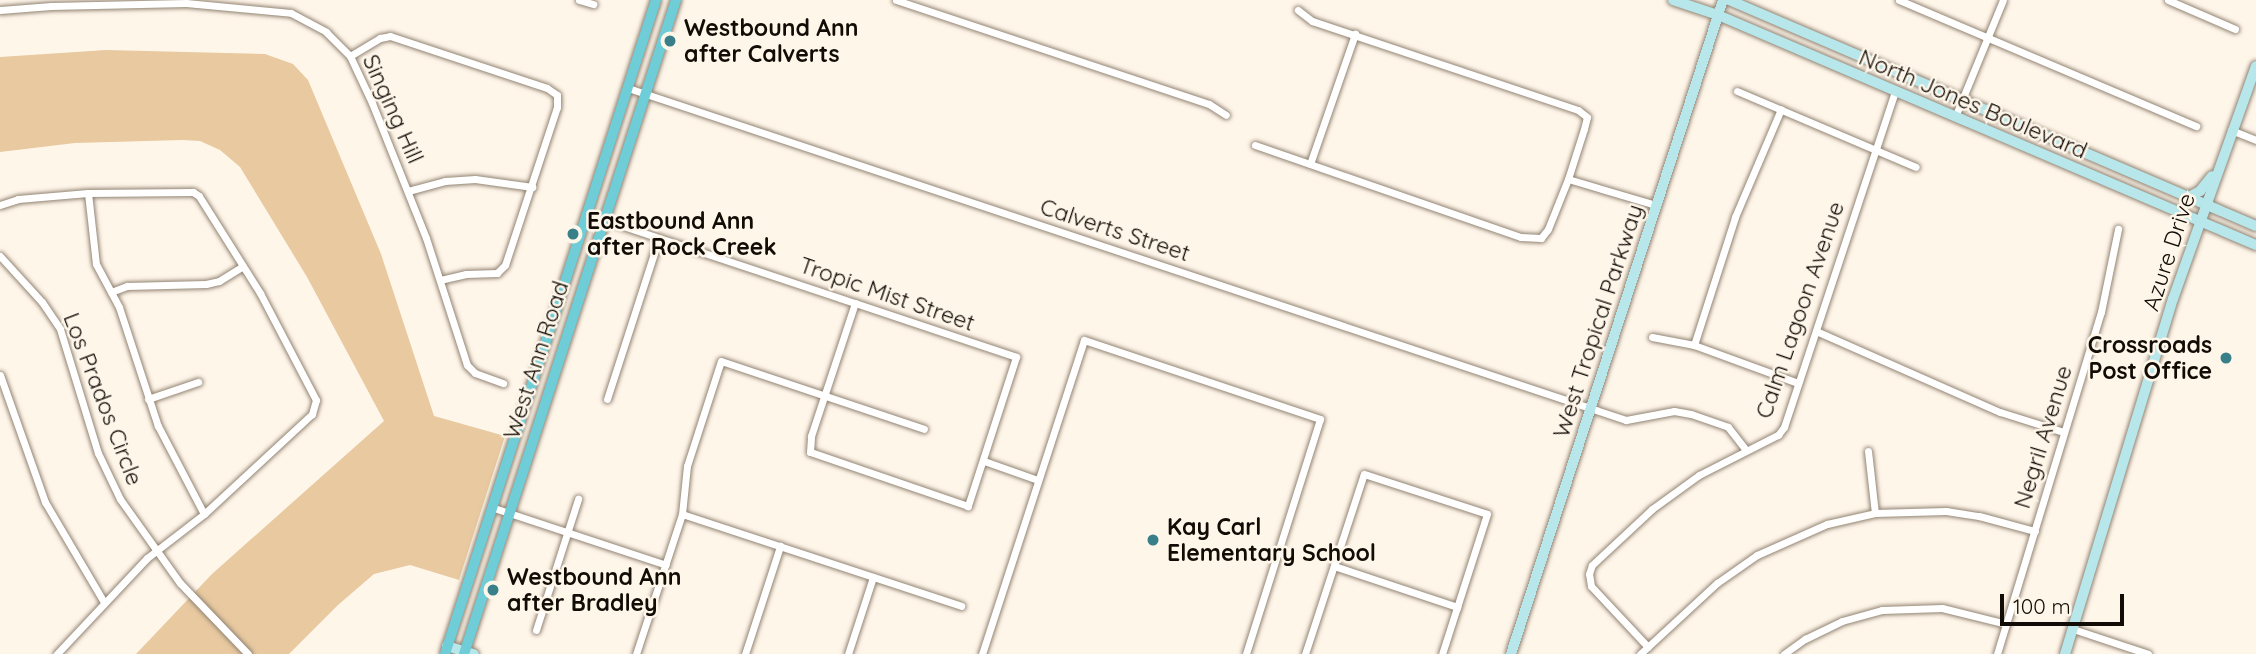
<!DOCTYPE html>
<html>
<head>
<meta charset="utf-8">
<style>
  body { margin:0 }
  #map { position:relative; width:2256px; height:654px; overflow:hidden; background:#fff6ea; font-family:Quicksand,sans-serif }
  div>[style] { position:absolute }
  .green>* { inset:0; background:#e8c9a0 }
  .roads { filter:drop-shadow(0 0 2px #928473) drop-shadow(0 0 2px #928473) }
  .street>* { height:7px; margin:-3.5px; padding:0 3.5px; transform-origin:3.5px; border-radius:3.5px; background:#fff }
  .secondary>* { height:10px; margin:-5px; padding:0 5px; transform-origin:5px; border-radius:5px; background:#b7e6eb }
  .primary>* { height:10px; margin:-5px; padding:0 5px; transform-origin:5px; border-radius:5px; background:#6ecdd7 }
  .dots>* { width:19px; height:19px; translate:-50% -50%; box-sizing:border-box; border:4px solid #fff6ea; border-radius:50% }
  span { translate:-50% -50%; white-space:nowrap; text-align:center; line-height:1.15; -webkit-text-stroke:5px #fff6ea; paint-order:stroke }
  .poi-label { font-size:23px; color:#110c06; font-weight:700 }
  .left { translate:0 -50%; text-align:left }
  .right { translate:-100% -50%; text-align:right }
  .street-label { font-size:23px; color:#110c06 }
  .scale { position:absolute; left:2000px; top:594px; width:124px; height:32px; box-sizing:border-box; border:4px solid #110c06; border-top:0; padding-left:9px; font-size:21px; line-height:24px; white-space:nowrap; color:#110c06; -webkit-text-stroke:5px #fff6ea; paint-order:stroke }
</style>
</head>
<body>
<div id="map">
  <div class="green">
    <div style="clip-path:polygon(106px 50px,265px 54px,293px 64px,308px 80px,381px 254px,434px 416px,505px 436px,459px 580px,410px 565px,374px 574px,338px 605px,289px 654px,136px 654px,212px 574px,384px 421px,307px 277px,240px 167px,220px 150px,200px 141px,182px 140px,75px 143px,0 152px,0 57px)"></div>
  </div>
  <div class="roads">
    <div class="street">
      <div style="left:579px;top:0;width:15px;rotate:16deg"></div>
      <div style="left:896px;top:0;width:330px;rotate:18.4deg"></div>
      <div style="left:1209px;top:104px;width:20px;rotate:33deg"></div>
      <div style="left:1899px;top:0;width:323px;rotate:23deg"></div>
      <div style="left:2168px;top:0;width:73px;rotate:23.4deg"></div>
      <div style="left:0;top:10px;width:51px;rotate:-4.5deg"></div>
      <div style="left:51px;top:6px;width:135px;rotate:-1.3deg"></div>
      <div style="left:186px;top:3px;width:105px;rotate:5.4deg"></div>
      <div style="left:291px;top:13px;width:40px;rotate:28deg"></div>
      <div style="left:326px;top:32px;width:34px;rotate:45deg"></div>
      <div style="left:350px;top:56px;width:52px;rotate:64.9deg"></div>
      <div style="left:372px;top:103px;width:145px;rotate:68.2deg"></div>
      <div style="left:426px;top:238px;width:133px;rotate:72.1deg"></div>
      <div style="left:467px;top:365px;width:11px;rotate:45deg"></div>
      <div style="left:475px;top:373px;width:30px;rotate:20deg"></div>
      <div style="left:350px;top:56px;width:35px;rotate:-31deg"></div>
      <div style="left:380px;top:38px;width:10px;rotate:-11deg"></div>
      <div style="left:390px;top:36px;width:165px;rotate:18.3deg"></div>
      <div style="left:547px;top:88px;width:12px;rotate:35deg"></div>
      <div style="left:557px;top:95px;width:12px;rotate:90deg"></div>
      <div style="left:557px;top:107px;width:166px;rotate:108.2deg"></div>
      <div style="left:505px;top:265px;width:11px;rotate:135deg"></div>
      <div style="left:497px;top:273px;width:31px;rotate:178deg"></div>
      <div style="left:466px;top:274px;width:26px;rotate:167deg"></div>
      <div style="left:628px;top:88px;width:1052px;rotate:18.4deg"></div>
      <div style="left:1626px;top:420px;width:49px;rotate:-10.6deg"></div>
      <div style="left:1674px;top:411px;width:17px;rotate:10deg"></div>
      <div style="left:1691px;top:414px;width:39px;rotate:19deg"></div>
      <div style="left:1728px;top:427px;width:29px;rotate:52deg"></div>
      <div style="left:1737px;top:91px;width:194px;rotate:23deg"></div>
      <div style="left:1955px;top:117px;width:126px;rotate:-67.7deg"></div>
      <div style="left:2231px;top:130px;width:27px;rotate:22deg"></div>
      <div style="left:1255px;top:145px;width:281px;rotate:19.1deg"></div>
      <div style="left:1521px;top:237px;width:20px;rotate:3deg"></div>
      <div style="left:1541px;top:238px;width:11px;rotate:-52deg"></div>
      <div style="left:1548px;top:229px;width:54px;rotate:-68.2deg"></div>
      <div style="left:1568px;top:179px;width:52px;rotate:-72.3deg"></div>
      <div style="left:1584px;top:129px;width:12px;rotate:-76deg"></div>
      <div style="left:1587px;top:117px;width:11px;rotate:-142deg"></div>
      <div style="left:1578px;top:110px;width:280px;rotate:-161.5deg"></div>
      <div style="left:1312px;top:21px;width:18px;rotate:-142deg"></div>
      <div style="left:1310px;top:164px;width:138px;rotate:-70.9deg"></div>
      <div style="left:1568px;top:179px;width:92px;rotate:16.5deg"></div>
      <div style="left:408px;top:191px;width:38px;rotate:-15deg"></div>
      <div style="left:445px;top:181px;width:30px;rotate:-4deg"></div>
      <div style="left:475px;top:179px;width:58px;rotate:8deg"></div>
      <div style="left:88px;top:193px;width:71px;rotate:83.6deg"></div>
      <div style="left:96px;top:264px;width:49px;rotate:61.9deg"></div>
      <div style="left:119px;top:307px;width:125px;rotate:71.9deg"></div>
      <div style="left:158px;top:426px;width:99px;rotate:62.4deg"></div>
      <div style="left:0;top:205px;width:19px;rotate:-18deg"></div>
      <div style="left:18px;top:199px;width:70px;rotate:-4.9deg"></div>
      <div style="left:88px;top:193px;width:105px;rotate:-0.5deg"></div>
      <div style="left:193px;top:192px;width:7px;rotate:34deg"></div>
      <div style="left:199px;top:196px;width:115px;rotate:57.8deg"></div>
      <div style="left:260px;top:293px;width:121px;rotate:62.4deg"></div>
      <div style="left:316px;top:400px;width:15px;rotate:106deg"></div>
      <div style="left:312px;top:414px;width:147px;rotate:137.2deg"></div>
      <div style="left:204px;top:514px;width:72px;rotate:142.3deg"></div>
      <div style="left:147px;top:558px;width:132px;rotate:133.2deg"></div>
      <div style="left:587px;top:214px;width:282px;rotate:18.4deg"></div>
      <div style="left:855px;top:303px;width:170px;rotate:18.5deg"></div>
      <div style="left:1016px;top:357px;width:157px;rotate:107.9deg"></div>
      <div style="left:968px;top:506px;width:167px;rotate:-161.1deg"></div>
      <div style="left:810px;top:452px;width:16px;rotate:-86deg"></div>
      <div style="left:811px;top:436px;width:140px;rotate:-71.7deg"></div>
      <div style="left:0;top:256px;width:62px;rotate:47.6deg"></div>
      <div style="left:42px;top:302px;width:32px;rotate:56deg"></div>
      <div style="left:60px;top:329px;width:130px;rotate:73deg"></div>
      <div style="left:98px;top:453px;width:51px;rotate:64.4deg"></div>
      <div style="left:120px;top:499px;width:103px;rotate:54.5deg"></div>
      <div style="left:180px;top:583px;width:98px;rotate:46.2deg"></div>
      <div style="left:111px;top:292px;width:17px;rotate:-21deg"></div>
      <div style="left:127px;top:286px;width:79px;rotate:-1.5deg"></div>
      <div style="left:206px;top:284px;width:13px;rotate:-13deg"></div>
      <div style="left:219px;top:281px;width:28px;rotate:-32deg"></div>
      <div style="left:1816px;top:331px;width:201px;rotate:23.8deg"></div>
      <div style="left:2000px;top:412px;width:67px;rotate:17.4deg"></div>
      <div style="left:1652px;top:337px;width:43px;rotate:10.8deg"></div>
      <div style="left:1694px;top:345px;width:111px;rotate:20.1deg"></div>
      <div style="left:1694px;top:345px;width:134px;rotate:-72.2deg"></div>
      <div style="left:1735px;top:217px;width:117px;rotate:-66.9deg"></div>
      <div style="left:0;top:375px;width:135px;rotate:70.5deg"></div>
      <div style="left:45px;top:502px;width:116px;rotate:59.5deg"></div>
      <div style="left:148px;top:399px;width:53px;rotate:-18.8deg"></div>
      <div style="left:607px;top:399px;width:169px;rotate:-72.1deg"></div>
      <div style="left:1868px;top:451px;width:62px;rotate:83.6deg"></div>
      <div style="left:984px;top:461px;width:57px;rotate:19.4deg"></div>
      <div style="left:491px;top:507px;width:184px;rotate:18.3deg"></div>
      <div style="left:682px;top:514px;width:294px;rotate:18.2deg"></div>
      <div style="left:1334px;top:566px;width:130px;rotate:18.4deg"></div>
      <div style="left:2073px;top:629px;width:79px;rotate:18.4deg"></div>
      <div style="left:536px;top:630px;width:138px;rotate:-72.2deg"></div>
      <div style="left:1648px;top:647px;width:83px;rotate:-133.1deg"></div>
      <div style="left:1591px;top:586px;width:12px;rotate:-99deg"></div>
      <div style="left:1589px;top:574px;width:9px;rotate:-72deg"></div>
      <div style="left:1592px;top:565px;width:82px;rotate:-43deg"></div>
      <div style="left:1652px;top:509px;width:58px;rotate:-35.9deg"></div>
      <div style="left:1699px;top:475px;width:89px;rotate:-26.9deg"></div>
      <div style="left:1778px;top:435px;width:10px;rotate:-53deg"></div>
      <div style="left:1784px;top:427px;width:354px;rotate:-71.7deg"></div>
      <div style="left:636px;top:654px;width:147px;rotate:-71.8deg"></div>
      <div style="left:682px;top:514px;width:48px;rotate:-84.1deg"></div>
      <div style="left:687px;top:466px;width:110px;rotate:-72.1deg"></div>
      <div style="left:721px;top:361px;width:214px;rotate:18.5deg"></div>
      <div style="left:745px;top:654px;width:114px;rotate:-72deg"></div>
      <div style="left:848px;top:654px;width:81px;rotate:-72deg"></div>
      <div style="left:982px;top:654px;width:330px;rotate:-72deg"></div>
      <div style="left:1084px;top:340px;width:249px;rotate:18.5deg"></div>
      <div style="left:1320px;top:419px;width:246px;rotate:107.5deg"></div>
      <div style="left:1305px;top:654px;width:189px;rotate:-71.9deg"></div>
      <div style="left:1364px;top:474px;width:129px;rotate:18deg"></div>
      <div style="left:1487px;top:514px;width:147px;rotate:107.8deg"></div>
      <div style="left:1640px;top:654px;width:105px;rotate:-42.7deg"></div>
      <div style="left:1717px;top:583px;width:49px;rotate:-35deg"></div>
      <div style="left:1757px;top:555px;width:77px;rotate:-23.9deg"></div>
      <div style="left:1827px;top:524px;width:49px;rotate:-12.9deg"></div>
      <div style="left:1875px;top:513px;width:71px;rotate:-1.6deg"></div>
      <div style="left:1946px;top:511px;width:33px;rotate:9deg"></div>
      <div style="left:1979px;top:516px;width:58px;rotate:15deg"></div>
      <div style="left:1784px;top:654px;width:26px;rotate:-36deg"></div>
      <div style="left:1805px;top:639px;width:41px;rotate:-25.9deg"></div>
      <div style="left:1842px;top:621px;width:41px;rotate:-15.4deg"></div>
      <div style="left:1882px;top:610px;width:60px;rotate:-1.9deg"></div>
      <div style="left:1942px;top:608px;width:66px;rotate:14deg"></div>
      <div style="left:1997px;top:654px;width:357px;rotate:-73.1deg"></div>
      <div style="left:2101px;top:312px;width:85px;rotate:-78.4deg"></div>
    </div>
    <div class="secondary">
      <div style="left:1673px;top:0;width:47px;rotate:18.4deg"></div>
      <div style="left:1718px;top:15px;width:585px;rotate:23.15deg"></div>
      <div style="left:1729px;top:0;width:573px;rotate:23.21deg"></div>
      <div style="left:2187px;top:198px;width:15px;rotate:-28deg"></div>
      <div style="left:2200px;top:191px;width:19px;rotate:-51deg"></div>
      <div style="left:447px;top:646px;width:28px;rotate:17deg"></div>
      <div style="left:1511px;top:654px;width:688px;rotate:-72.04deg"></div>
      <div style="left:2065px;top:654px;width:371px;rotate:-73.1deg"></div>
      <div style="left:2173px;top:299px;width:247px;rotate:-70.4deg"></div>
    </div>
    <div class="primary">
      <div style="left:445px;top:654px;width:687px;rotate:-72.12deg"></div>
      <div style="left:464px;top:654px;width:688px;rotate:-72.04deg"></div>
    </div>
  </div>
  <div class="dots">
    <div style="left:670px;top:41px;background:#387f89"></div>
    <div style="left:573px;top:234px;background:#387f89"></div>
    <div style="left:2226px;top:358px;background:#387f89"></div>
    <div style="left:1153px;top:540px;background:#387f89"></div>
    <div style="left:493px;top:590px;background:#387f89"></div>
  </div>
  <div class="poi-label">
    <span class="left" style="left:684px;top:41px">Westbound Ann<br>after Calverts</span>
    <span class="left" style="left:587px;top:234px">Eastbound Ann<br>after Rock Creek</span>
    <span class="right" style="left:2212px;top:358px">Crossroads<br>Post Office</span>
    <span class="left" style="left:1167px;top:540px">Kay Carl<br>Elementary School</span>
    <span class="left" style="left:507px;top:590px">Westbound Ann<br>after Bradley</span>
  </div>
  <div class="street-label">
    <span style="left:1973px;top:104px;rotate:23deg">North Jones Boulevard</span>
    <span style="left:393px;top:109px;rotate:66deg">Singing Hill</span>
    <span style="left:1115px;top:230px;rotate:18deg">Calverts Street</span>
    <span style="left:2169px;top:252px;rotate:-72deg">Azure Drive</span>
    <span style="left:887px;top:294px;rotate:19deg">Tropic Mist Street</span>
    <span style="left:1800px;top:310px;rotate:-71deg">Calm Lagoon Avenue</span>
    <span style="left:1598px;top:321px;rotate:-72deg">West Tropical Parkway</span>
    <span style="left:536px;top:360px;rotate:-72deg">West Ann Road</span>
    <span style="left:103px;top:399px;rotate:69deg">Los Prados Circle</span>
    <span style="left:2043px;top:437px;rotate:-73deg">Negril Avenue</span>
  </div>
  <div class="scale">100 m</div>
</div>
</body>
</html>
